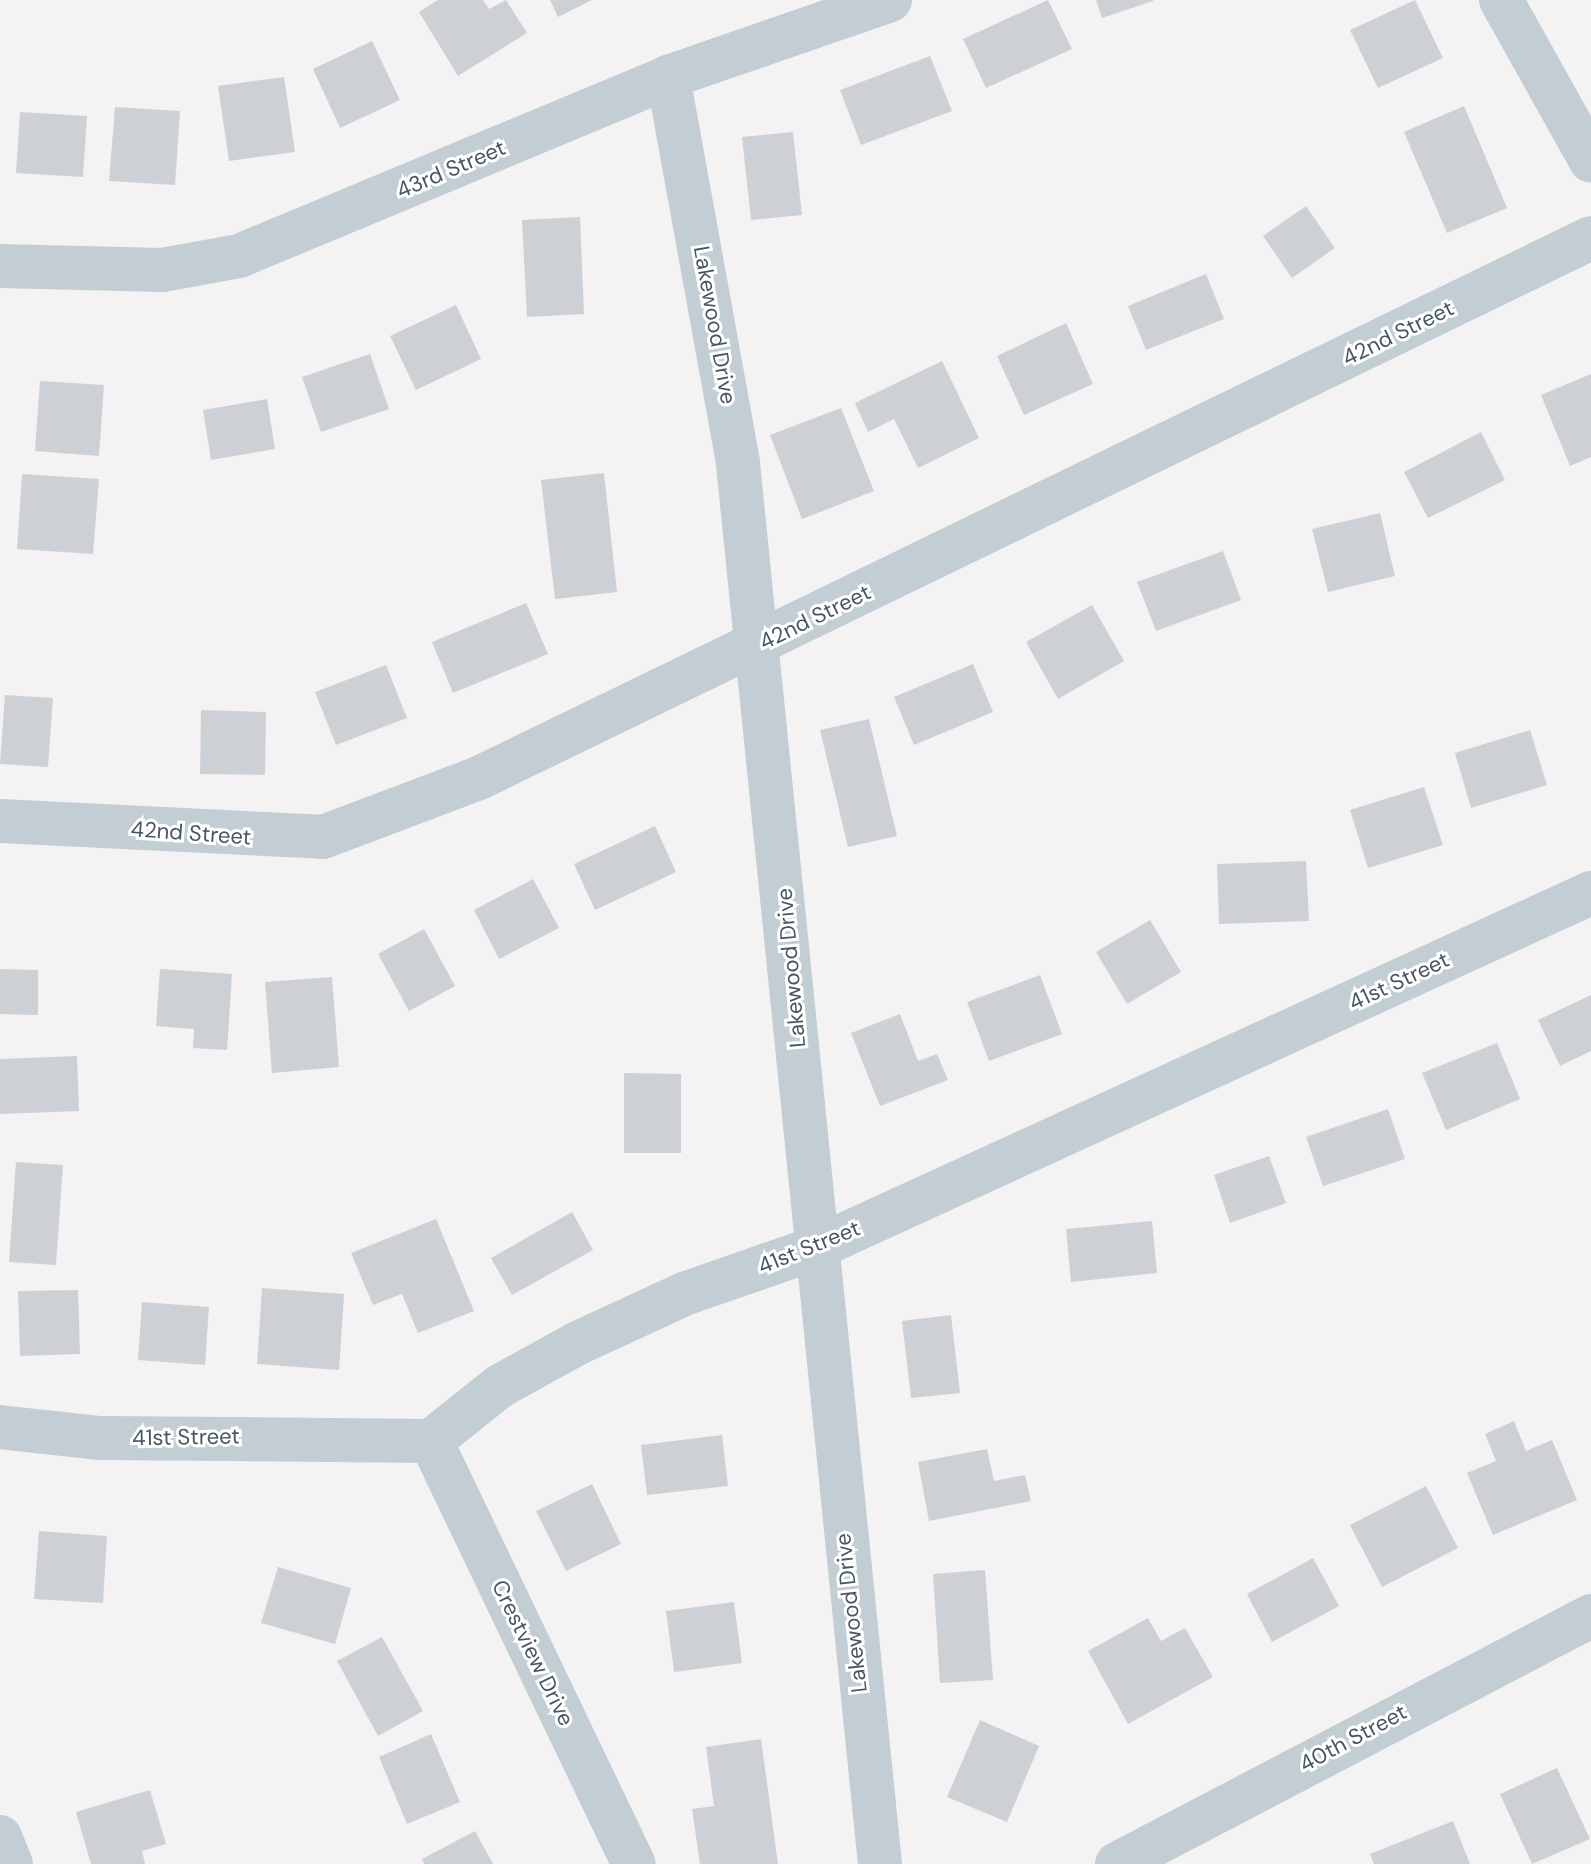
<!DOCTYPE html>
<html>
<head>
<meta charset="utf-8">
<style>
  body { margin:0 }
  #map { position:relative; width:1591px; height:1864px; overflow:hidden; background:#f4f2f2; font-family:"DM Sans",sans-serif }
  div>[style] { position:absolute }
  .building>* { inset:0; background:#cdd1d6 }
  .street>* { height:44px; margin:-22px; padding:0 22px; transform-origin:22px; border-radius:22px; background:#c2cdd4 }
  span { translate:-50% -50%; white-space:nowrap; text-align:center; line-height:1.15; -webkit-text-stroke:6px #fff; paint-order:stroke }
  .street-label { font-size:22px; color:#485660 }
</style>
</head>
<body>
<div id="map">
  <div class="building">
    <div style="clip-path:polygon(438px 0,483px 0,489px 9px,506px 0,527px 33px,458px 76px,419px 12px)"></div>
    <div style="clip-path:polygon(550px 0,592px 0,558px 17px)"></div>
    <div style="clip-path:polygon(1048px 0,1072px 49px,986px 88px,963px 39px)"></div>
    <div style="clip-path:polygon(1096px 0,1153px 0,1153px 1px,1102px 18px)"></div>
    <div style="clip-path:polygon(1415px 0,1443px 58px,1378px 88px,1350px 30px)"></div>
    <div style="clip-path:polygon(372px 41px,400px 100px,340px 128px,313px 69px)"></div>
    <div style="clip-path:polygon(930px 56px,952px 111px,861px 145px,840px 90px)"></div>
    <div style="clip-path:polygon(284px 77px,295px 152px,229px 161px,218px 86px)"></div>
    <div style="clip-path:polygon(1464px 106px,1507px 208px,1447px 233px,1404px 132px)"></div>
    <div style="clip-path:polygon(115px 107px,180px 111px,175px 185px,109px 181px)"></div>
    <div style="clip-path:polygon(20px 112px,87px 116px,83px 177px,16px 173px)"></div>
    <div style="clip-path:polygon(793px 132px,802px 215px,751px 220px,742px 137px)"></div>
    <div style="clip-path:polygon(1306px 206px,1335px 248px,1292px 278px,1263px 236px)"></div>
    <div style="clip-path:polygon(580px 217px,584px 314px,527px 317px,522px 220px)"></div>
    <div style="clip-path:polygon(1206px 274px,1224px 319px,1146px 350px,1128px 306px)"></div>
    <div style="clip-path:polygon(456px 305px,481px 359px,416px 390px,390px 336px)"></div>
    <div style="clip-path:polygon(1066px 323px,1093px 384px,1024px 415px,997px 356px)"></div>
    <div style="clip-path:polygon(370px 354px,389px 409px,321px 432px,302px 377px)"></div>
    <div style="clip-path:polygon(942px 361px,979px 438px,918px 468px,894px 419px,868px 432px,855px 403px)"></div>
    <div style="clip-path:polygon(1591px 374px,1591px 457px,1570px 466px,1541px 395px)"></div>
    <div style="clip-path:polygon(40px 381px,104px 385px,99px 456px,35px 451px)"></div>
    <div style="clip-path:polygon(267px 399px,275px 449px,211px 460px,203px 410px)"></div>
    <div style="clip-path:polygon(841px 408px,874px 491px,802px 519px,770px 435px)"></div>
    <div style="clip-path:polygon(1481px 432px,1505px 480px,1428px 518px,1404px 472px)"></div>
    <div style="clip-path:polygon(604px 473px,617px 592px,555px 599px,541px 480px)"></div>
    <div style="clip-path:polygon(22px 474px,99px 479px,93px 554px,17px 549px)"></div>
    <div style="clip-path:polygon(1380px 513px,1395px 576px,1328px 592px,1312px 529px)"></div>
    <div style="clip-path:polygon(1223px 551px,1241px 600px,1156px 631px,1137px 582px)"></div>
    <div style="clip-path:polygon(526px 603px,548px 654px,453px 693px,432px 642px)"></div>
    <div style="clip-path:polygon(1092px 605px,1124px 661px,1058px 699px,1026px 642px)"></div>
    <div style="clip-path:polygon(973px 664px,993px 712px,914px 745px,894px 697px)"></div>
    <div style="clip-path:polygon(386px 665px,407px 718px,336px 745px,315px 692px)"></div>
    <div style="clip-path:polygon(5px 695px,53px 698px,48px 767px,0 764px)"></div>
    <div style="clip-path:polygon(201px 710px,266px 712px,265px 775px,200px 774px)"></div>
    <div style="clip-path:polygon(869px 719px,897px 836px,848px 847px,820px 730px)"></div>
    <div style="clip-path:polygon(1530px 730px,1547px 785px,1471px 808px,1455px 753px)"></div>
    <div style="clip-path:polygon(1424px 787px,1443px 845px,1368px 868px,1350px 810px)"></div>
    <div style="clip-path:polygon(655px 826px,676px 872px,595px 910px,574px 864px)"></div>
    <div style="clip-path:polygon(1306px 861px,1309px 921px,1219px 924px,1217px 864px)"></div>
    <div style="clip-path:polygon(533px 879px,559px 928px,499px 959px,474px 910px)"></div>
    <div style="clip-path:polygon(1150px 920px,1181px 972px,1127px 1004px,1096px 952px)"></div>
    <div style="clip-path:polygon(424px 929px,455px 986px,409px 1011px,378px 954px)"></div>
    <div style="clip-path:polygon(0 969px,38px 970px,38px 1015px,0 1014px)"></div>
    <div style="clip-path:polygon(160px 969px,232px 974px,227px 1050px,193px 1048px,194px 1029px,156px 1026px)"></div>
    <div style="clip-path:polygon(1040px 975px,1062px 1034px,989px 1061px,967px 1002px)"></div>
    <div style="clip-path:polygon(332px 977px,339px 1067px,272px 1073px,265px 982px)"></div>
    <div style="clip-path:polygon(1591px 995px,1591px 1051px,1560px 1066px,1538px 1020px)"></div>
    <div style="clip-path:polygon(900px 1014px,918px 1061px,937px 1054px,948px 1080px,880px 1106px,851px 1033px)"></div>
    <div style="clip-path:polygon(1497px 1043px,1520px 1099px,1446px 1130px,1422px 1073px)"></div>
    <div style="clip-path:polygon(77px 1056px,79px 1111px,0 1114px,0 1059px)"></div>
    <div style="clip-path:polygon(624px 1073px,681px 1074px,681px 1153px,624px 1153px)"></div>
    <div style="clip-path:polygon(1388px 1109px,1405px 1159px,1323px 1186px,1306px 1137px)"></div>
    <div style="clip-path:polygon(1269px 1156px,1286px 1203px,1230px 1223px,1214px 1175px)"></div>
    <div style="clip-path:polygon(16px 1162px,63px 1165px,56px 1265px,9px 1262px)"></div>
    <div style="clip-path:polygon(572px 1212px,593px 1250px,512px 1295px,491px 1258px)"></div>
    <div style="clip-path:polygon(436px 1219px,474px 1311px,418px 1333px,402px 1294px,373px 1305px,351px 1253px)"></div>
    <div style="clip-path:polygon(1152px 1221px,1157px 1273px,1071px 1282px,1066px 1229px)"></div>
    <div style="clip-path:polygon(262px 1288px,344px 1294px,339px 1370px,257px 1364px)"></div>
    <div style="clip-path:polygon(78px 1290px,80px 1354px,20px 1356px,18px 1291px)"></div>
    <div style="clip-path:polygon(142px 1302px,209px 1307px,205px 1365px,138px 1360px)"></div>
    <div style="clip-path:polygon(951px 1315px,960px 1393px,911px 1398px,902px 1321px)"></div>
    <div style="clip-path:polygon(1514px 1421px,1526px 1451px,1552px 1440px,1577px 1500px,1493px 1535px,1467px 1473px,1496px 1461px,1485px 1434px)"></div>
    <div style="clip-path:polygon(722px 1435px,728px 1486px,647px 1495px,641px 1445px)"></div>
    <div style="clip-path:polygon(987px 1449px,994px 1481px,1025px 1475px,1031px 1501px,929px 1521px,918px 1462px)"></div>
    <div style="clip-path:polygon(592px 1484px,621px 1544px,566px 1571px,536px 1511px)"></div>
    <div style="clip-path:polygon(1426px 1486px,1458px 1548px,1382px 1587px,1350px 1525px)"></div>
    <div style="clip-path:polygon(39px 1531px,107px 1536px,103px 1603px,34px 1599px)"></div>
    <div style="clip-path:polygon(1313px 1558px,1339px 1606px,1272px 1642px,1247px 1594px)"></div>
    <div style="clip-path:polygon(278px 1567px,351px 1588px,335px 1644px,261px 1623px)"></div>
    <div style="clip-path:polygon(985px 1570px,993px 1680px,940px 1683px,933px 1574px)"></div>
    <div style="clip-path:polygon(734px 1602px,742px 1663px,674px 1672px,666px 1611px)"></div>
    <div style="clip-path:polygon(1148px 1618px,1161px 1641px,1185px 1628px,1213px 1677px,1128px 1724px,1088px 1651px)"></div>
    <div style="clip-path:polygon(382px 1637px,423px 1711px,378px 1736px,337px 1661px)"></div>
    <div style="clip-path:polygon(980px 1720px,1039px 1746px,1007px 1822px,947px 1797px)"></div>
    <div style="clip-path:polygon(431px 1734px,460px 1802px,407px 1824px,379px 1757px)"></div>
    <div style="clip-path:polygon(761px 1739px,778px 1864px,700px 1864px,692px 1809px,714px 1806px,706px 1747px)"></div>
    <div style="clip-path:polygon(1557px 1768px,1590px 1839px,1532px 1864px,1500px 1794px)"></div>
    <div style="clip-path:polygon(150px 1790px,166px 1844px,142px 1851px,145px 1864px,91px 1864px,76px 1812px)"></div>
    <div style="clip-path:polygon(1453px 1821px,1470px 1864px,1374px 1864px,1370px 1854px)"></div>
    <div style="clip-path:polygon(475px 1831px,493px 1864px,424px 1864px,422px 1859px)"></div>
  </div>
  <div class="street">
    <div style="left:1501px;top:0;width:184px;rotate:60.8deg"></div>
    <div style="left:668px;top:77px;width:393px;rotate:79.7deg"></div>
    <div style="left:738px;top:464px;width:1407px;rotate:84.21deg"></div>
    <div style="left:0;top:266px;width:162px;rotate:1.4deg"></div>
    <div style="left:162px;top:270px;width:78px;rotate:-10.3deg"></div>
    <div style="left:239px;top:256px;width:465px;rotate:-22.6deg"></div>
    <div style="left:668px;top:77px;width:235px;rotate:-19.1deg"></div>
    <div style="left:0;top:821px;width:323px;rotate:2.8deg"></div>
    <div style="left:323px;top:837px;width:167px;rotate:-20.7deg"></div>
    <div style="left:479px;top:778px;width:1236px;rotate:-25.9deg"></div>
    <div style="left:0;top:1427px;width:101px;rotate:6.3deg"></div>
    <div style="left:100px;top:1438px;width:331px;rotate:0.5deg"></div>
    <div style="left:431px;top:1441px;width:88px;rotate:-38.6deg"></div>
    <div style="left:500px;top:1386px;width:89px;rotate:-28.9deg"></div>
    <div style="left:578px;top:1343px;width:117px;rotate:-24.8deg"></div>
    <div style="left:684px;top:1294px;width:137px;rotate:-19.2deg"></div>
    <div style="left:813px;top:1249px;width:856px;rotate:-24.59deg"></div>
    <div style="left:431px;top:1441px;width:469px;rotate:64.4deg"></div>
    <div style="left:0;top:1837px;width:29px;rotate:68deg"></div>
    <div style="left:1117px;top:1864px;width:535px;rotate:-27.62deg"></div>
  </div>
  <div class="street-label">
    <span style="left:451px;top:169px;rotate:-23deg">43rd Street</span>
    <span style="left:715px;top:325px;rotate:80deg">Lakewood Drive</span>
    <span style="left:1398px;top:333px;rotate:-26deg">42nd Street</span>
    <span style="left:815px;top:617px;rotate:-26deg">42nd Street</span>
    <span style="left:191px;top:833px;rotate:4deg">42nd Street</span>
    <span style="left:791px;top:968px;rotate:-95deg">Lakewood Drive</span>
    <span style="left:1399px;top:981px;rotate:-25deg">41st Street</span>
    <span style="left:809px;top:1247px;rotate:-22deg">41st Street</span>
    <span style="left:186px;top:1437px;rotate:-1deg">41st Street</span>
    <span style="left:851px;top:1613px;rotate:-96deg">Lakewood Drive</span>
    <span style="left:533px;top:1653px;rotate:64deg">Crestview Drive</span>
    <span style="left:1353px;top:1738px;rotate:-28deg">40th Street</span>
  </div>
</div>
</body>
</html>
